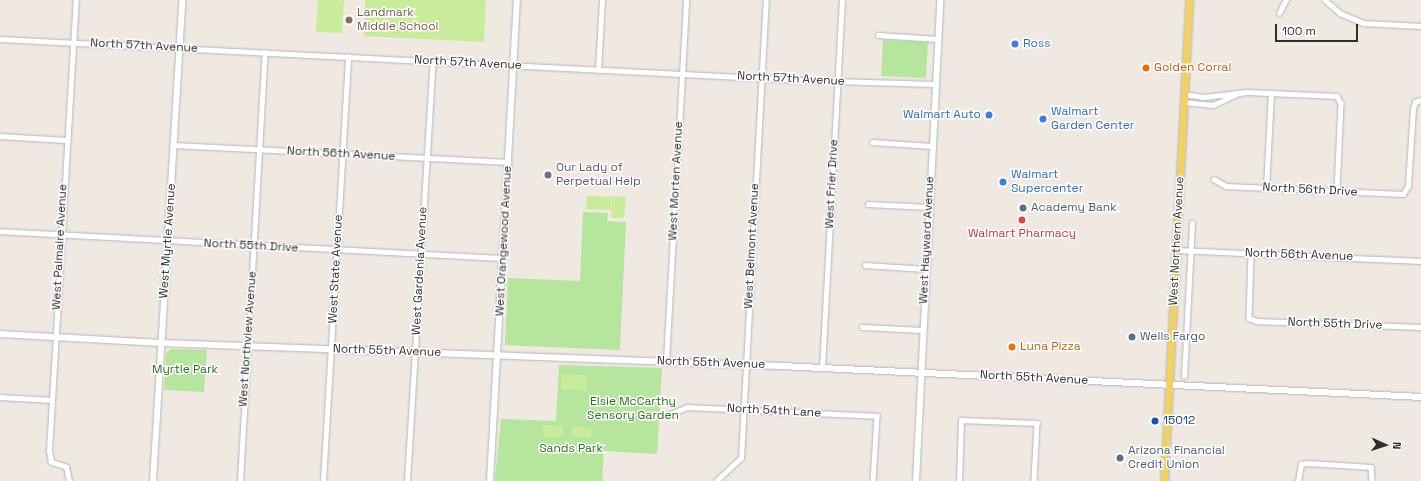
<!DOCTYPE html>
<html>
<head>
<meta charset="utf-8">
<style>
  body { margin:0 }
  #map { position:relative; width:1421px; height:481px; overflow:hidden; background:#efe9e1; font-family:"Space Grotesk",sans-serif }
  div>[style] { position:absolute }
  .green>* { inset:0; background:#b6e59e }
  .pitch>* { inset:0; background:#c9ec9a }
  .roads { filter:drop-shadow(0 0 1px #b4b7c1) drop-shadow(0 0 1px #b4b7c1) }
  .street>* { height:4.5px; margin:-2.25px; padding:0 2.25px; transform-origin:2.25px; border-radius:2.25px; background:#fff }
  .secondary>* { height:6px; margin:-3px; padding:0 3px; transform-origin:3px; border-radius:3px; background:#fff }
  .primary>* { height:7px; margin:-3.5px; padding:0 3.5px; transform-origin:3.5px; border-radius:3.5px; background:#f2d163 }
  .dots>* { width:11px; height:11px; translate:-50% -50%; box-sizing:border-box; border:2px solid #fff; border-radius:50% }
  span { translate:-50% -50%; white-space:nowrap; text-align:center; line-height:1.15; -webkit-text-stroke:3px #fff; paint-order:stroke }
  .education-label { font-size:12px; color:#785e54 }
  .left { translate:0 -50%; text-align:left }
  .shop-label { font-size:12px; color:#366cbe }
  .right { translate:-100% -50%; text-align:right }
  .street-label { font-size:12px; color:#2e2e2e }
  .food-label { font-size:12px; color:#c56008 }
  .worship-label { font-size:12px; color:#5b616d }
  .service-label { font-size:12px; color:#4e5e75 }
  .health-label { font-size:12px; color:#be3a42 }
  .park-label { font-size:12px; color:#2c6e1b }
  .transit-label { font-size:12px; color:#164399 }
  .north { position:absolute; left:1365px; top:425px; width:40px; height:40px; -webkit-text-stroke:3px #fff; paint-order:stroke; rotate:93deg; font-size:11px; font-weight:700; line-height:16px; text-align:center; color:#2e2e2e }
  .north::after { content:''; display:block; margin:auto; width:14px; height:18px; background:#2e2e2e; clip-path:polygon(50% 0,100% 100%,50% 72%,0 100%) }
  .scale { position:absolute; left:1275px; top:24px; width:83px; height:18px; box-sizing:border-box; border:2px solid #2e2e2e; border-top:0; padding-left:5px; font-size:12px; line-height:14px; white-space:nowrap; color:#2e2e2e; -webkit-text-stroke:3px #fff; paint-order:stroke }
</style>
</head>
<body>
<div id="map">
  <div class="green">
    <div style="clip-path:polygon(883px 40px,928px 42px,926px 78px,881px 76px)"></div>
    <div style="clip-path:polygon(583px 212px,608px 213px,607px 221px,626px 222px,620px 350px,505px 345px,508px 278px,580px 281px)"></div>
    <div style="clip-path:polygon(171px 349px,207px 350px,204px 392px,164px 390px,166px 353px)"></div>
    <div style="clip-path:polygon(559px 365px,662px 368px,657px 454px,604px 451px,602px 481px,495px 481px,501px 419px,556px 421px)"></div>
  </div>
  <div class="pitch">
    <div style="clip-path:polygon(318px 0,344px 0,342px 33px,316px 32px)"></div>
    <div style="clip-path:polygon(365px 0,486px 0,484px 42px,364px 36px)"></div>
    <div style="clip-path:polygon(587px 196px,611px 197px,611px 210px,586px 209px)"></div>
    <div style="clip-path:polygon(612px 196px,626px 197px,624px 218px,611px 218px)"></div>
    <div style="clip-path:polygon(562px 374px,587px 375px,587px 391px,561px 389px)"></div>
    <div style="clip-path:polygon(543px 425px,563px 426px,563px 437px,543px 437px)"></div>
    <div style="clip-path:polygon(573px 426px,591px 428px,591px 438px,572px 437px)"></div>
  </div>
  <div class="roads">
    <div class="street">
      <div style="left:1325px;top:0;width:20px;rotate:41deg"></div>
      <div style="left:1340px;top:13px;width:26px;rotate:23deg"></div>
      <div style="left:1364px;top:23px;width:57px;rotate:3deg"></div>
      <div style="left:1279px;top:13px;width:15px;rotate:-62deg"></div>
      <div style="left:878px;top:35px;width:60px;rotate:3.8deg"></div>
      <div style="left:0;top:39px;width:800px;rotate:2.94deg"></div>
      <div style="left:799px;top:80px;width:136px;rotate:1.7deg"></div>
      <div style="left:598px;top:70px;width:70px;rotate:-86.7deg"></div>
      <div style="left:1184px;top:94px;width:20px;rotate:9deg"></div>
      <div style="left:1204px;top:97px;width:43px;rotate:-6.6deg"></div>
      <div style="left:1247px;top:92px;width:90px;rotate:2.5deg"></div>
      <div style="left:1337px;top:96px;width:8px;rotate:60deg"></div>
      <div style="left:1341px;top:103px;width:88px;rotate:92.6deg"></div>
      <div style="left:1184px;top:102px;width:29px;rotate:6deg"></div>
      <div style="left:1213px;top:105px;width:29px;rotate:-25deg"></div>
      <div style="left:0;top:136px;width:66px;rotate:3.5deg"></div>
      <div style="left:872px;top:142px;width:60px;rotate:3.8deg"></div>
      <div style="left:174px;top:145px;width:335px;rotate:2.9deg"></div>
      <div style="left:1214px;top:179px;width:14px;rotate:30deg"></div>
      <div style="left:1226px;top:186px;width:177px;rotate:2.6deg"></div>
      <div style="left:1403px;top:194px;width:9px;rotate:-58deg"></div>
      <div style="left:1408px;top:186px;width:77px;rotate:-86.3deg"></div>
      <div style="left:1413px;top:109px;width:7px;rotate:-74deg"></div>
      <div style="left:1415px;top:102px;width:6px;rotate:-18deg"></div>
      <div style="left:1266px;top:188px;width:95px;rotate:-87deg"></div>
      <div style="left:868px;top:204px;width:61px;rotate:2.8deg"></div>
      <div style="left:0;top:231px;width:504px;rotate:3.07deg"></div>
      <div style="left:1177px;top:250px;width:244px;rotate:2.6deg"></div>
      <div style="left:1251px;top:254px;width:64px;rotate:91.8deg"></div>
      <div style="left:1249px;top:318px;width:9px;rotate:21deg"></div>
      <div style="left:1257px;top:321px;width:164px;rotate:2.1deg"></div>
      <div style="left:865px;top:265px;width:61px;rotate:3.8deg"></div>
      <div style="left:862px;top:327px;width:61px;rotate:2.8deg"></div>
      <div style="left:666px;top:361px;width:362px;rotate:-86.8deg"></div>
      <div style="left:822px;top:368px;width:369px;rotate:-86.9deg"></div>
      <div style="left:1184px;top:376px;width:153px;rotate:-87deg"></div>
      <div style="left:0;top:397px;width:52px;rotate:3.3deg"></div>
      <div style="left:672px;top:413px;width:17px;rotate:-21deg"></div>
      <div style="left:688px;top:407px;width:189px;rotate:2.7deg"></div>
      <div style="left:877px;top:416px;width:65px;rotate:93.5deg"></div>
      <div style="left:69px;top:481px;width:14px;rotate:-102deg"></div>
      <div style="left:66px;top:467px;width:16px;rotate:-162deg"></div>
      <div style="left:51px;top:462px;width:11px;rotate:-100deg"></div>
      <div style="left:49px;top:451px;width:452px;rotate:-86.6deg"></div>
      <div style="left:240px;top:481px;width:429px;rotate:-86.7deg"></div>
      <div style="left:323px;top:481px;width:425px;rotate:-86.6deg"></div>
      <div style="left:407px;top:481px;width:421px;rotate:-86.5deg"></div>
      <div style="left:716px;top:481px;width:34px;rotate:-43deg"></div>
      <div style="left:741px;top:458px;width:459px;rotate:-86.9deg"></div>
      <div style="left:959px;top:481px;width:61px;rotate:-88.1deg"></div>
      <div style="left:961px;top:420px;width:76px;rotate:2.3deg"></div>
      <div style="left:1037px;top:423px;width:58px;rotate:93deg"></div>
      <div style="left:1298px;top:481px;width:17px;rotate:-80deg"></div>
      <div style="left:1301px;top:464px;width:7px;rotate:-8deg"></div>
      <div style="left:1308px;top:463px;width:63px;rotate:3.6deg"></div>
      <div style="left:1371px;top:467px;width:14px;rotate:86deg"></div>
    </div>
    <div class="secondary">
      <div style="left:0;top:334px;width:161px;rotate:3.2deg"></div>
      <div style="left:161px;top:343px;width:620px;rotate:2.12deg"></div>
      <div style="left:781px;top:366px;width:641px;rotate:2.77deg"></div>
      <div style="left:153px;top:481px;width:482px;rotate:-86.5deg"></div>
      <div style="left:490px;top:481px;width:482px;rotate:-86.8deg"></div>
      <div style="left:916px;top:481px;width:482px;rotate:-87.1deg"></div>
    </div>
    <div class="primary">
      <div style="left:1164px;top:481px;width:482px;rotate:-87deg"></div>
    </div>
  </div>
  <div class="dots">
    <div style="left:349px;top:20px;background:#8d6e63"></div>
    <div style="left:1015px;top:44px;background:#3f7fe0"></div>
    <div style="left:1146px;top:68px;background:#e8710a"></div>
    <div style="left:989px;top:115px;background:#3f7fe0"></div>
    <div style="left:1043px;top:119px;background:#3f7fe0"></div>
    <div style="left:548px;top:175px;background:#6b7280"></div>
    <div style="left:1003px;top:182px;background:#3f7fe0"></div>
    <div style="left:1023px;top:208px;background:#5c6f8a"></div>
    <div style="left:1022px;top:220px;background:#e0444e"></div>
    <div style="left:1132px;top:337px;background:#5c6f8a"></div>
    <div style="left:1012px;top:347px;background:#e8710a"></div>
    <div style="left:1155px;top:421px;background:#1a4fb4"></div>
    <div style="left:1120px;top:458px;background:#5c6f8a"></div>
  </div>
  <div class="education-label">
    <span class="left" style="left:357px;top:20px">Landmark<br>Middle School</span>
  </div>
  <div class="shop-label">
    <span class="left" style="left:1023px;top:44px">Ross</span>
    <span class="left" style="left:1051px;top:119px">Walmart<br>Garden Center</span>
    <span class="right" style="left:981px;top:115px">Walmart Auto</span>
    <span class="left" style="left:1011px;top:182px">Walmart<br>Supercenter</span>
  </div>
  <div class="street-label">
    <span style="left:144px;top:46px;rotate:3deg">North 57th Avenue</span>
    <span style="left:468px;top:63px;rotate:3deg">North 57th Avenue</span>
    <span style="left:791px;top:79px;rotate:3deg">North 57th Avenue</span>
    <span style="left:341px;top:154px;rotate:3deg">North 56th Avenue</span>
    <span style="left:676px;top:181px;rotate:-87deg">West Morten Avenue</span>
    <span style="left:832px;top:184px;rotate:-87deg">West Frier Drive</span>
    <span style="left:1310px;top:190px;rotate:3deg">North 56th Drive</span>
    <span style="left:927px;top:240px;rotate:-87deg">West Hayward Avenue</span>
    <span style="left:168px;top:241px;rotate:-86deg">West Myrtle Avenue</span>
    <span style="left:504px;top:241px;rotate:-87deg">West Orangewood Avenue</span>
    <span style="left:1177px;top:241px;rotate:-87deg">West Northern Avenue</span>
    <span style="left:251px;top:246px;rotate:3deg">North 55th Drive</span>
    <span style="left:752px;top:246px;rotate:-87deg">West Belmont Avenue</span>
    <span style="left:60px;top:247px;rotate:-87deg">West Palmaire Avenue</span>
    <span style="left:1299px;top:255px;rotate:2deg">North 56th Avenue</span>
    <span style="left:336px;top:269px;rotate:-87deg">West State Avenue</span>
    <span style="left:420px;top:271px;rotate:-87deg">West Gardenia Avenue</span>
    <span style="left:1335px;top:324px;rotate:2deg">North 55th Drive</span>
    <span style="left:248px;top:339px;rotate:-86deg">West Northview Avenue</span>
    <span style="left:387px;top:351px;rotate:2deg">North 55th Avenue</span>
    <span style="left:711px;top:363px;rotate:2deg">North 55th Avenue</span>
    <span style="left:1034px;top:378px;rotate:3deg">North 55th Avenue</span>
    <span style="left:774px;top:411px;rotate:3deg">North 54th Lane</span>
  </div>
  <div class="food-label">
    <span class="left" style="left:1154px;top:68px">Golden Corral</span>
    <span class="left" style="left:1020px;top:347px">Luna Pizza</span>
  </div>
  <div class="worship-label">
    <span class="left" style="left:556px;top:175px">Our Lady of<br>Perpetual Help</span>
  </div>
  <div class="service-label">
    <span class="left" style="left:1031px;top:208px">Academy Bank</span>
    <span class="left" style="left:1140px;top:337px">Wells Fargo</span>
    <span class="left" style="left:1128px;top:458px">Arizona Financial<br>Credit Union</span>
  </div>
  <div class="health-label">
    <span style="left:1022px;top:234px">Walmart Pharmacy</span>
  </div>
  <div class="park-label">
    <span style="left:185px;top:370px">Myrtle Park</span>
    <span style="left:633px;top:409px">Elsie McCarthy<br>Sensory Garden</span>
    <span style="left:571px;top:449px">Sands Park</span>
  </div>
  <div class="transit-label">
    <span class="left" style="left:1163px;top:421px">15012</span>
  </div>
  <div class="north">N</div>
  <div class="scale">100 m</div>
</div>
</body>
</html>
